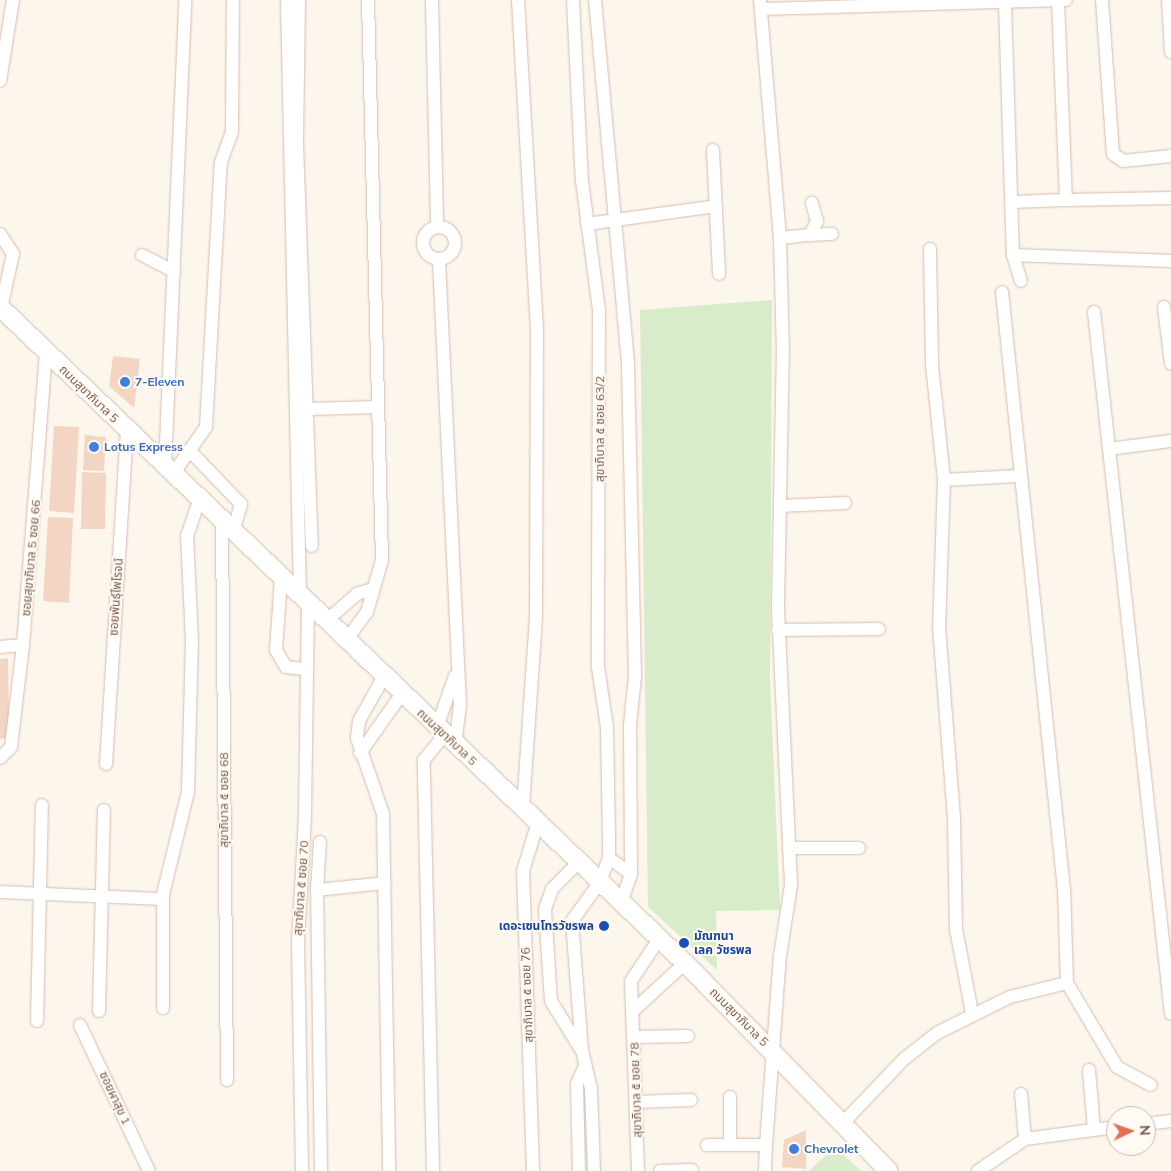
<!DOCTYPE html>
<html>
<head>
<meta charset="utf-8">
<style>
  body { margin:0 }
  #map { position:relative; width:1171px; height:1171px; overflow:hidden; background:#fdf6ec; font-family:Mulish,"Noto Sans Thai",sans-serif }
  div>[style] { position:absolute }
  .green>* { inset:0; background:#d8ecc9 }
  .building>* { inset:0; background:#f3d5c3 }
  .roads { filter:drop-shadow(0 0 1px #d1beb0) drop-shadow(0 0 1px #d1beb0) }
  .street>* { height:12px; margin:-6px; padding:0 6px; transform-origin:6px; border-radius:6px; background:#fff }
  .street>.ring { margin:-6px; padding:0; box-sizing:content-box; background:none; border:12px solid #fff; border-radius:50% }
  .secondary>* { height:18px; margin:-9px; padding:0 9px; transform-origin:9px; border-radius:9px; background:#fff }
  .dots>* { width:14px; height:14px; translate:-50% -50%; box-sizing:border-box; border:2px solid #fffaf3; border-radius:50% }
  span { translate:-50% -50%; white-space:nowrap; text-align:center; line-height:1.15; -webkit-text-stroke:4px #fffaf3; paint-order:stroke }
  .shop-label { font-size:12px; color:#366cbe; font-weight:700 }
  .left { translate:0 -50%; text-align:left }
  .street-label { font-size:12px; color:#7a5c4d }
  .transit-label { font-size:12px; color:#164399; font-weight:700 }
  .right { translate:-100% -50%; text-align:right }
  .north { position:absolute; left:1106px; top:1106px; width:50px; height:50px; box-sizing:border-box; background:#fffaf3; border:1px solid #cabbb1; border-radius:50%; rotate:87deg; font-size:14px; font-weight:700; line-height:20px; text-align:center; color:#7a5c4d }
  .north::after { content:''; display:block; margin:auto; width:18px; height:22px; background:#e76f51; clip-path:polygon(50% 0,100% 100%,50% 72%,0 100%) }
</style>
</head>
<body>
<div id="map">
  <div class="green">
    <div style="clip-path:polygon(772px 300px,770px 679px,780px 910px,716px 911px,717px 970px,648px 907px,640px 310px)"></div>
    <div style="clip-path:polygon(835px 1147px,861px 1171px,809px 1171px)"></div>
  </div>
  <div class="building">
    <div style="clip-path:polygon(113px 356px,140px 359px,134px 408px,109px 386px)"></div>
    <div style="clip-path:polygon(54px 426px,79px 427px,74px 513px,49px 511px)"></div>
    <div style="clip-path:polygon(85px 435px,106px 437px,104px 471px,83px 470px)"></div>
    <div style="clip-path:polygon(82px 472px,106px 473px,105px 529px,81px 529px)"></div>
    <div style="clip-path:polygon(48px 517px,73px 518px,69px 603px,43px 601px)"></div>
    <div style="clip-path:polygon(8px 658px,9px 737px,0 739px,0 659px)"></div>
    <div style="clip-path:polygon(806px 1130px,806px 1169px,782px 1167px,784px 1140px)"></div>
  </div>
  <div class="roads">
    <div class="street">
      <div style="left:287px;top:0;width:597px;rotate:88.75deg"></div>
      <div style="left:299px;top:0;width:144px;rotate:90.8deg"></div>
      <div style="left:297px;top:144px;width:402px;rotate:87.9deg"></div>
      <div style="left:432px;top:0;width:227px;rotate:88.7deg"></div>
      <div style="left:518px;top:0;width:330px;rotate:86.7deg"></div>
      <div style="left:537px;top:329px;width:288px;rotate:90.2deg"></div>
      <div style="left:536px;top:617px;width:190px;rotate:93.9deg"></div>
      <div style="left:573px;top:0;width:181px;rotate:87.2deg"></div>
      <div style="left:582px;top:181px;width:131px;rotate:82.5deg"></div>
      <div style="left:599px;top:311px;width:356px;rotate:90.2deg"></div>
      <div style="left:598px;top:667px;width:61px;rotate:81.5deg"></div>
      <div style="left:607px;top:727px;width:111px;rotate:89deg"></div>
      <div style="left:609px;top:838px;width:20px;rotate:90deg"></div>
      <div style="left:609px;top:858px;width:26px;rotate:111deg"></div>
      <div style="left:600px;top:882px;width:48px;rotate:125.7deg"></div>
      <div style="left:572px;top:921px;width:129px;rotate:85.6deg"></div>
      <div style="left:582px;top:1050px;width:40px;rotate:77deg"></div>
      <div style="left:591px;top:1089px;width:82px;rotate:87.9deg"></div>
      <div style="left:595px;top:0;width:367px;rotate:84.8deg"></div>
      <div style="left:628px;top:366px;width:310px;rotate:88.7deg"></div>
      <div style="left:635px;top:676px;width:49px;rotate:95.8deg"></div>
      <div style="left:630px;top:725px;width:149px;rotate:89.6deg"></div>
      <div style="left:631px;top:874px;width:31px;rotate:109deg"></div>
      <div style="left:1102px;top:0;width:154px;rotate:85.9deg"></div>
      <div style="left:1113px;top:154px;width:12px;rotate:35deg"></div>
      <div style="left:1123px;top:161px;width:48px;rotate:-5.9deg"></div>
      <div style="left:1168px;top:0;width:52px;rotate:86.7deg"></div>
      <div style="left:1058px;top:1px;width:199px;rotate:87.7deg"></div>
      <div style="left:1066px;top:200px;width:105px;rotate:-1.1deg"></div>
      <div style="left:1005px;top:4px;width:251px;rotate:88.2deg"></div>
      <div style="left:1013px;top:255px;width:27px;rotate:73deg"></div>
      <div style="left:761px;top:9px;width:305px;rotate:-1.7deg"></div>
      <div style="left:0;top:81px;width:82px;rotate:-80.9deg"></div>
      <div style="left:713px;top:150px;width:124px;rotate:87.2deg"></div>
      <div style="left:1011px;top:202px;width:55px;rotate:-2.1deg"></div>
      <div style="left:587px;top:224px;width:130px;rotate:-7.9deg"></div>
      <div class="ring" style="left:423px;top:227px;width:20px;height:20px"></div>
      <div style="left:0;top:234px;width:24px;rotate:57deg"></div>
      <div style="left:13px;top:254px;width:55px;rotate:102.5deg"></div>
      <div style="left:810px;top:235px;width:22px;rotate:-3deg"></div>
      <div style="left:780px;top:238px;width:30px;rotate:-6deg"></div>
      <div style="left:810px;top:235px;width:16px;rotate:-63deg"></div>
      <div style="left:817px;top:221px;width:19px;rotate:-106deg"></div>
      <div style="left:930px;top:249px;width:116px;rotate:89deg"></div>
      <div style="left:932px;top:365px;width:116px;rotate:84deg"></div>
      <div style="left:944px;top:480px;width:147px;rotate:91.9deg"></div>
      <div style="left:939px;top:627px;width:192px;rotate:85.5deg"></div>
      <div style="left:954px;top:818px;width:111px;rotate:89deg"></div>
      <div style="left:956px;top:929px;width:86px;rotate:79.2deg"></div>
      <div style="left:142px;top:255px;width:36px;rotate:27deg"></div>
      <div style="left:1013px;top:255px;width:158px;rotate:2.2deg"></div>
      <div style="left:439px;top:260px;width:445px;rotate:87.3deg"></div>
      <div style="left:460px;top:705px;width:39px;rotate:97deg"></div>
      <div style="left:1164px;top:307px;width:57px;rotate:83deg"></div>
      <div style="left:1094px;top:312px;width:706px;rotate:83.74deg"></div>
      <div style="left:307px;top:409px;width:71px;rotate:-1.6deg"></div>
      <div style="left:1109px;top:449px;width:63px;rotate:-7.4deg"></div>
      <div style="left:189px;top:450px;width:75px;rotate:46.1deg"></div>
      <div style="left:241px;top:504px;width:29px;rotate:106deg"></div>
      <div style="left:165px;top:466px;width:466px;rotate:-87.5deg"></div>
      <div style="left:173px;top:474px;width:57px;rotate:-54.9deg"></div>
      <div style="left:206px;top:427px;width:265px;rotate:-86.8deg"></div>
      <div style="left:221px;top:162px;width:33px;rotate:-70deg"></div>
      <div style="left:232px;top:131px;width:131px;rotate:-89.6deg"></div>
      <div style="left:944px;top:480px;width:75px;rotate:-3.1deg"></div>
      <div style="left:780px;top:506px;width:65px;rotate:-2.6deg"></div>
      <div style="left:222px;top:521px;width:559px;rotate:89.49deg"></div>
      <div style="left:281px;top:578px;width:72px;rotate:94deg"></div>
      <div style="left:276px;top:650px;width:20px;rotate:60deg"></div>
      <div style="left:286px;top:667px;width:19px;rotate:6deg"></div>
      <div style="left:325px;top:622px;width:43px;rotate:-41.2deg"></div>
      <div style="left:357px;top:594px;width:16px;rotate:-18deg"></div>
      <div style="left:778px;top:630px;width:101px;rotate:-0.6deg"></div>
      <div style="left:345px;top:642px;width:37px;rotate:-54deg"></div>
      <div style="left:367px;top:612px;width:54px;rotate:-73.9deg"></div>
      <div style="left:382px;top:560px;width:560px;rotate:-91.43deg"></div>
      <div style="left:0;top:647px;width:23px;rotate:-5deg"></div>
      <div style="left:383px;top:678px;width:49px;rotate:119.2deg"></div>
      <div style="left:359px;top:721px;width:17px;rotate:97deg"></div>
      <div style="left:357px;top:738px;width:80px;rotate:71.1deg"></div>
      <div style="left:383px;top:814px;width:357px;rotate:89deg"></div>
      <div style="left:437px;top:727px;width:54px;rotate:-70.6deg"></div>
      <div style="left:360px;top:753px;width:71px;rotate:-54.7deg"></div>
      <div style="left:0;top:758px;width:16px;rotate:-45deg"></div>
      <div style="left:11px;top:747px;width:103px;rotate:-83.3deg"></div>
      <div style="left:23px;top:645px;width:293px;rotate:-85.5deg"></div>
      <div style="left:106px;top:764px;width:334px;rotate:-86.4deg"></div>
      <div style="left:789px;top:848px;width:70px"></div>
      <div style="left:609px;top:858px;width:27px;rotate:36deg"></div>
      <div style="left:579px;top:862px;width:38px;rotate:135deg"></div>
      <div style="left:552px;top:889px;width:21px;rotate:109deg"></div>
      <div style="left:545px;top:909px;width:92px;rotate:86.3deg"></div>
      <div style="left:551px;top:1001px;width:55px;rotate:58.3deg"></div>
      <div style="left:317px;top:890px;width:48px;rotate:-86.4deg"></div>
      <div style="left:0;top:892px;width:163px;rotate:2.5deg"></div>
      <div style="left:1067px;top:983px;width:98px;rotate:59.2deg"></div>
      <div style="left:1117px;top:1067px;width:38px;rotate:28deg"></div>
      <div style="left:163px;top:1008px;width:114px;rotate:-90deg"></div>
      <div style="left:163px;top:894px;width:105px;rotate:-76.2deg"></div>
      <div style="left:188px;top:792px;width:151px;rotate:-88.5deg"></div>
      <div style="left:192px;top:641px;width:105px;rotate:-92.7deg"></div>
      <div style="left:187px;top:536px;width:39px;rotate:-71deg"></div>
      <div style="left:635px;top:1009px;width:68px;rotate:-42.6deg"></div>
      <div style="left:99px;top:1011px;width:201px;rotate:-88.6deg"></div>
      <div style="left:37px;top:1021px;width:216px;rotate:-88.7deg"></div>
      <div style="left:80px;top:1025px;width:161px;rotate:64.7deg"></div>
      <div style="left:634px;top:1037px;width:54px;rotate:-1.1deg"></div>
      <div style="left:1089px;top:1070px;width:59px;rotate:85.2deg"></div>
      <div style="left:1021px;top:1094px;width:45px;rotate:84.9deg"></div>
      <div style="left:730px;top:1097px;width:48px;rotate:90deg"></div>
      <div style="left:636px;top:1102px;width:55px;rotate:-2.1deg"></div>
      <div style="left:842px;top:1124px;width:90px;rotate:-46.4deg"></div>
      <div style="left:904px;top:1059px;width:42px;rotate:-38.2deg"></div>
      <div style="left:937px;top:1033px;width:81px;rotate:-26.3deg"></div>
      <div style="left:1010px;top:997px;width:59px;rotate:-13.8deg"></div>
      <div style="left:1067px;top:983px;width:93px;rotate:-91.8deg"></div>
      <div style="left:1064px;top:890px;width:601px;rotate:-95.92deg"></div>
      <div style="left:1146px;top:1124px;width:25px;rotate:-7deg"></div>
      <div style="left:707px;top:1145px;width:59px"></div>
      <div style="left:766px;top:1145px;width:190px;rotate:-85.8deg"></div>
      <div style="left:780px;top:956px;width:72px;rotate:-81.2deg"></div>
      <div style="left:791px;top:885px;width:280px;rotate:-92.7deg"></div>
      <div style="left:778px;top:605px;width:251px;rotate:-88.9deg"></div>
      <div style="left:783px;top:354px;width:116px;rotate:-91.5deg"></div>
      <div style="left:780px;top:238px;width:239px;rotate:-94.8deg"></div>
      <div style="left:302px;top:1171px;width:229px;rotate:-91deg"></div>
      <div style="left:298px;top:942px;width:126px;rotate:-86.8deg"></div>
      <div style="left:305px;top:816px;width:211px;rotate:-89.2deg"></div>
      <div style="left:321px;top:1171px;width:281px;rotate:-90.8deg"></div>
      <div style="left:317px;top:890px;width:68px;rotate:-5.9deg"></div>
      <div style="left:433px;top:1171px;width:411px;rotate:-91.3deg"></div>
      <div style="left:424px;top:760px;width:33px;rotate:-51deg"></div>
      <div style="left:533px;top:1171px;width:300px;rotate:-91.9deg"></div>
      <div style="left:523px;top:871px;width:51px;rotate:-73deg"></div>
      <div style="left:579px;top:1171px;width:87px;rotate:-91.3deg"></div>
      <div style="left:577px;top:1084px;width:20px;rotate:-66deg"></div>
      <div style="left:638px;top:1171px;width:190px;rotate:-92.1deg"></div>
      <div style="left:631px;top:981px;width:50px;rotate:-56.3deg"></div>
      <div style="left:660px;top:1171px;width:32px;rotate:-2deg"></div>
      <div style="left:765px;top:1171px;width:26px;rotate:-88deg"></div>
      <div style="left:978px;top:1171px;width:57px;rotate:-34.2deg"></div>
      <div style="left:1025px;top:1139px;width:92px;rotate:-7.5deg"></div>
    </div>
    <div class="secondary">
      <div style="left:0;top:307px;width:948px;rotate:43.76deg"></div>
      <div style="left:685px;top:963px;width:291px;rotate:45.6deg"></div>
    </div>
  </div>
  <div class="dots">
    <div style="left:125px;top:382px;background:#3f7fe0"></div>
    <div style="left:94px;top:447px;background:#3f7fe0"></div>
    <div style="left:604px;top:926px;background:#1a4fb4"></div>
    <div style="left:684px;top:943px;background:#1a4fb4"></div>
    <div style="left:794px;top:1149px;background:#3f7fe0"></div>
  </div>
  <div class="shop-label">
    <span class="left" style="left:135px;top:382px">7-Eleven</span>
    <span class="left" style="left:104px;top:447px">Lotus Express</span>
    <span class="left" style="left:804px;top:1149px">Chevrolet</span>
  </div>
  <div class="street-label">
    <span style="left:89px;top:394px;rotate:44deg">ถนนสุขาภิบาล 5</span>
    <span style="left:600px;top:429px;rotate:-90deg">สุขาภิบาล ๕ ซอย 63/2</span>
    <span style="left:31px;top:558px;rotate:-85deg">ซอยสุขาภิบาล 5 ซอย 66</span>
    <span style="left:116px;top:597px;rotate:-86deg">ซอยพันธ์ุไพโรจน์</span>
    <span style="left:447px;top:737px;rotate:43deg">ถนนสุขาภิบาล 5</span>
    <span style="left:224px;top:800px;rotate:-90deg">สุขาภิบาล ๕ ซอย 68</span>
    <span style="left:301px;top:888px;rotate:-86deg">สุขาภิบาล ๕ ซอย 70</span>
    <span style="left:527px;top:995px;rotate:-92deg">สุขาภิบาล ๕ ซอย 76</span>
    <span style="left:739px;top:1017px;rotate:45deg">ถนนสุขาภิบาล 5</span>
    <span style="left:636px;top:1090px;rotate:-92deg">สุขาภิบาล ๕ ซอย 78</span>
    <span style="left:115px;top:1098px;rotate:65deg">ซอยผาสุข 1</span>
  </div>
  <div class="transit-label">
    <span class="right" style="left:594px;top:926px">เดอะเซนโทรวัชรพล</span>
    <span class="left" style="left:694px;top:943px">มัณฑนา<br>เลค วัชรพล</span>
  </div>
  <div class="north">N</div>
</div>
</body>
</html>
